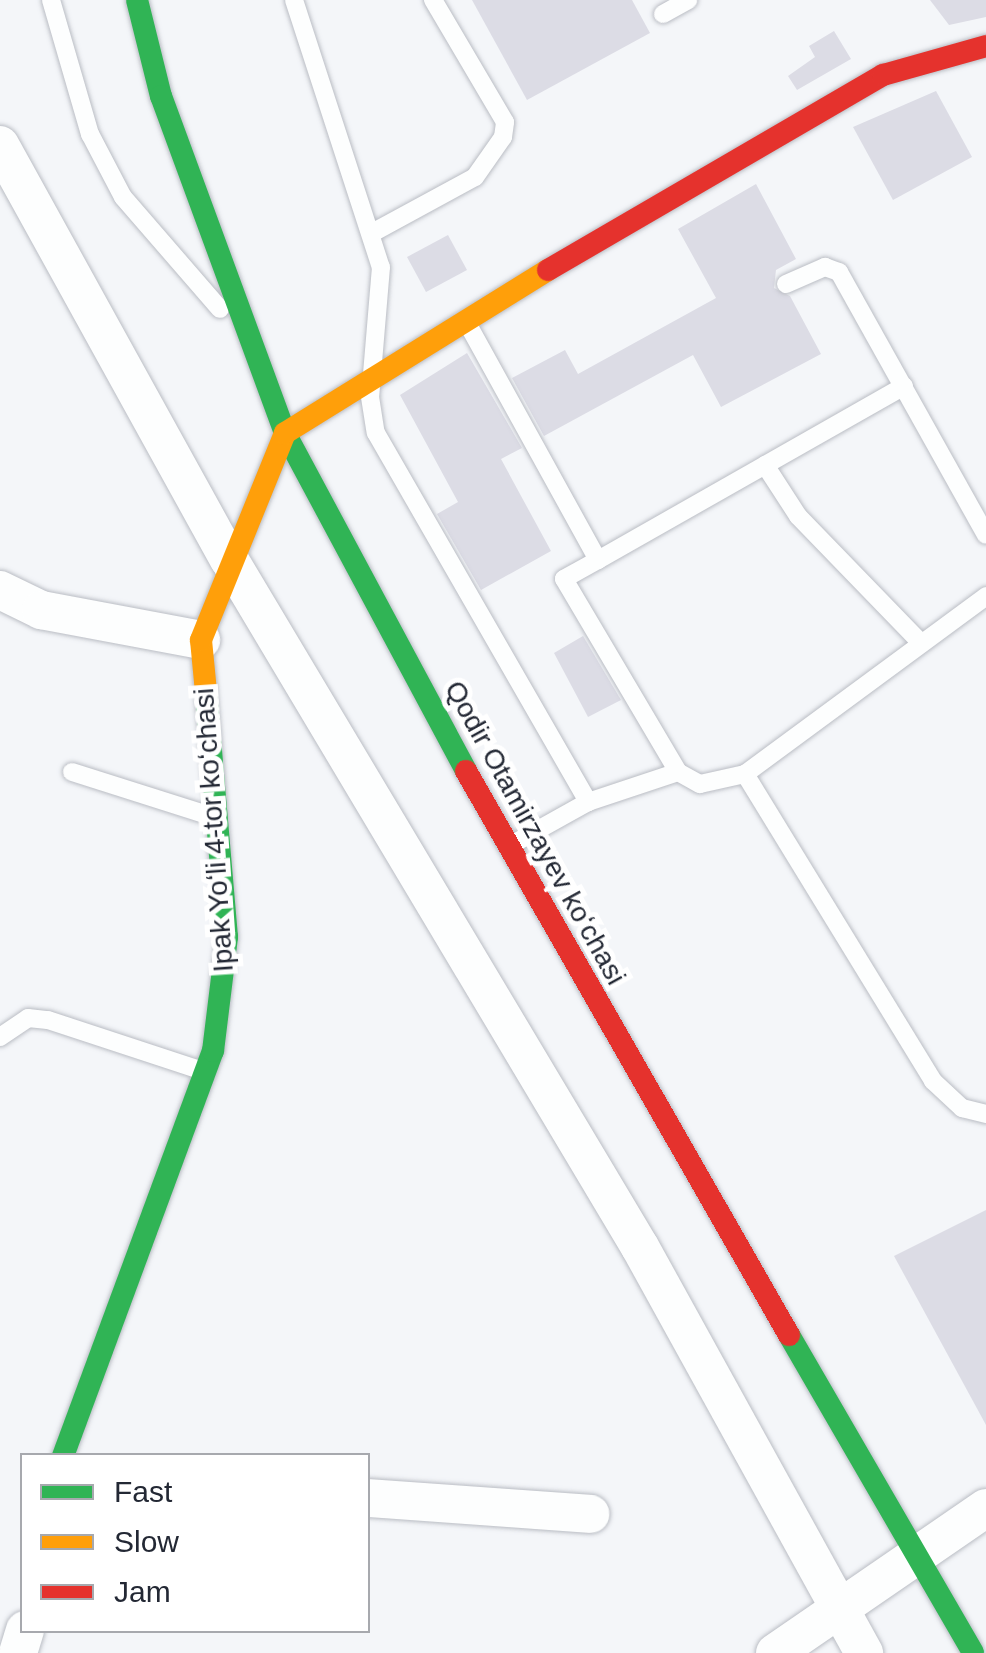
<!DOCTYPE html>
<html>
<head>
<meta charset="utf-8">
<style>
  body { margin:0 }
  #map { position:relative; width:986px; height:1653px; overflow:hidden; background:#f4f6f9; font-family:Arial,sans-serif }
  div>[style] { position:absolute }
  .building>* { inset:0; background:#dcdce5 }
  .roads { filter:drop-shadow(0 0 2px #babdc4) drop-shadow(0 0 2px #babdc4) }
  .lane>* { height:18px; margin:-9px; padding:0 9px; transform-origin:9px; border-radius:9px; background:#fdfefe }
  .street>* { height:38px; margin:-19px; padding:0 19px; transform-origin:19px; border-radius:19px; background:#fdfefe }
  .fast>* { height:22px; margin:-11px; padding:0 11px; transform-origin:11px; border-radius:11px; background:#30b455 }
  .slow>* { height:22px; margin:-11px; padding:0 11px; transform-origin:11px; border-radius:11px; background:#ff9f0a }
  .jam>* { height:22px; margin:-11px; padding:0 11px; transform-origin:11px; border-radius:11px; background:#e5322d }
  span { translate:-50% -50%; white-space:nowrap; text-align:center; line-height:1.15; -webkit-text-stroke:10px #fff; paint-order:stroke }
  .street-label { font-size:28px; color:#232834 }
  .legend { position:absolute; left:20px; top:1453px; width:350px; height:180px; box-sizing:border-box; background:#fff; border:2px solid #a7a9ae; margin:0; padding:12px 18px; list-style:none; font-size:30px; color:#232834 }
  .legend li { display:flex; align-items:center; gap:20px; height:50px }
  .legend b { width:50px; border:2px solid #a7a9ae }
</style>
</head>
<body>
<div id="map">
  <div class="building">
    <div style="clip-path:polygon(472px 0,632px 0,650px 33px,527px 100px)"></div>
    <div style="clip-path:polygon(930px 0,986px 0,986px 17px,949px 25px)"></div>
    <div style="clip-path:polygon(834px 31px,851px 59px,797px 90px,788px 76px,815px 57px,809px 46px)"></div>
    <div style="clip-path:polygon(936px 91px,972px 157px,893px 200px,853px 127px)"></div>
    <div style="clip-path:polygon(756px 184px,796px 259px,776px 270px,774px 288px,790px 296px,821px 354px,721px 407px,693px 355px,544px 436px,512px 378px,565px 350px,578px 374px,716px 298px,678px 229px)"></div>
    <div style="clip-path:polygon(448px 235px,467px 270px,426px 292px,407px 257px)"></div>
    <div style="clip-path:polygon(467px 353px,522px 448px,501px 459px,551px 551px,481px 590px,437px 514px,458px 502px,400px 395px)"></div>
    <div style="clip-path:polygon(583px 636px,621px 700px,588px 717px,554px 653px)"></div>
    <div style="clip-path:polygon(986px 1210px,986px 1425px,894px 1256px)"></div>
  </div>
  <div class="roads">
    <div class="lane">
      <div style="left:51px;top:0;width:140px;rotate:73.8deg"></div>
      <div style="left:90px;top:134px;width:71px;rotate:62.4deg"></div>
      <div style="left:123px;top:197px;width:148px;rotate:49.1deg"></div>
      <div style="left:294px;top:0;width:281px;rotate:72deg"></div>
      <div style="left:381px;top:267px;width:130px;rotate:94.8deg"></div>
      <div style="left:370px;top:397px;width:36px;rotate:81deg"></div>
      <div style="left:376px;top:433px;width:426px;rotate:60.1deg"></div>
      <div style="left:663px;top:14px;width:29px;rotate:-29deg"></div>
      <div style="left:372px;top:233px;width:117px;rotate:-28.5deg"></div>
      <div style="left:475px;top:177px;width:49px;rotate:-55deg"></div>
      <div style="left:503px;top:137px;width:15px;rotate:-82deg"></div>
      <div style="left:505px;top:122px;width:142px;rotate:-120.5deg"></div>
      <div style="left:786px;top:284px;width:43px;rotate:-23.6deg"></div>
      <div style="left:825px;top:267px;width:15px;rotate:20deg"></div>
      <div style="left:839px;top:272px;width:301px;rotate:60.8deg"></div>
      <div style="left:466px;top:321px;width:273px;rotate:61.1deg"></div>
      <div style="left:598px;top:560px;width:352px;rotate:-29.6deg"></div>
      <div style="left:765px;top:465px;width:61px;rotate:57.1deg"></div>
      <div style="left:798px;top:516px;width:175px;rotate:45.9deg"></div>
      <div style="left:598px;top:560px;width:39px;rotate:151deg"></div>
      <div style="left:564px;top:579px;width:224px;rotate:59.4deg"></div>
      <div style="left:72px;top:772px;width:146px;rotate:17.6deg"></div>
      <div style="left:745px;top:774px;width:360px;rotate:58.5deg"></div>
      <div style="left:933px;top:1081px;width:40px;rotate:43deg"></div>
      <div style="left:962px;top:1108px;width:25px;rotate:14deg"></div>
      <div style="left:511px;top:845px;width:88px;rotate:-29.2deg"></div>
      <div style="left:588px;top:802px;width:95px;rotate:-18.4deg"></div>
      <div style="left:678px;top:772px;width:25px;rotate:29deg"></div>
      <div style="left:700px;top:784px;width:46px;rotate:-12.5deg"></div>
      <div style="left:745px;top:774px;width:300px;rotate:-36.4deg"></div>
      <div style="left:0;top:1037px;width:34px;rotate:-34deg"></div>
      <div style="left:28px;top:1018px;width:20px;rotate:6deg"></div>
      <div style="left:48px;top:1020px;width:160px;rotate:18.2deg"></div>
    </div>
    <div class="street">
      <div style="left:0;top:145px;width:473px;rotate:61.1deg"></div>
      <div style="left:229px;top:559px;width:801px;rotate:59.15deg"></div>
      <div style="left:640px;top:1247px;width:464px;rotate:61.1deg"></div>
      <div style="left:0;top:590px;width:46px;rotate:26deg"></div>
      <div style="left:41px;top:610px;width:163px;rotate:10.6deg"></div>
      <div style="left:368px;top:1498px;width:223px;rotate:4.1deg"></div>
      <div style="left:18px;top:1653px;width:24px;rotate:-73deg"></div>
      <div style="left:775px;top:1653px;width:256px;rotate:-34.5deg"></div>
    </div>
    <div class="fast">
      <div style="left:137px;top:0;width:99px;rotate:76deg"></div>
      <div style="left:161px;top:96px;width:359px;rotate:69.8deg"></div>
      <div style="left:285px;top:433px;width:383px;rotate:61.8deg"></div>
      <div style="left:789px;top:1335px;width:367px;rotate:59.9deg"></div>
      <div style="left:63px;top:1456px;width:432px;rotate:-69.7deg"></div>
      <div style="left:213px;top:1051px;width:115px;rotate:-83deg"></div>
      <div style="left:227px;top:937px;width:246px;rotate:-94.9deg"></div>
    </div>
    <div class="slow">
      <div style="left:206px;top:692px;width:52px;rotate:-95.5deg"></div>
      <div style="left:201px;top:640px;width:223px;rotate:-67.9deg"></div>
      <div style="left:285px;top:433px;width:309px;rotate:-31.8deg"></div>
    </div>
    <div class="jam">
      <div style="left:548px;top:270px;width:388px;rotate:-30.2deg"></div>
      <div style="left:883px;top:75px;width:107px;rotate:-15.7deg"></div>
      <div style="left:466px;top:771px;width:650px;rotate:60.2deg"></div>
    </div>
  </div>
  <div class="street-label">
    <span style="left:214px;top:830px;rotate:-94deg">Ipak Yoʻli 4-tor koʻchasi</span>
    <span style="left:535px;top:833px;rotate:61deg">Qodir Otamirzayev koʻchasi</span>
  </div>
  <ul class="legend">
  <li><b style="height:12px;background:#30b455"></b>Fast</li>
  <li><b style="height:12px;background:#ff9f0a"></b>Slow</li>
  <li><b style="height:12px;background:#e5322d"></b>Jam</li>
  </ul>
</div>
</body>
</html>
